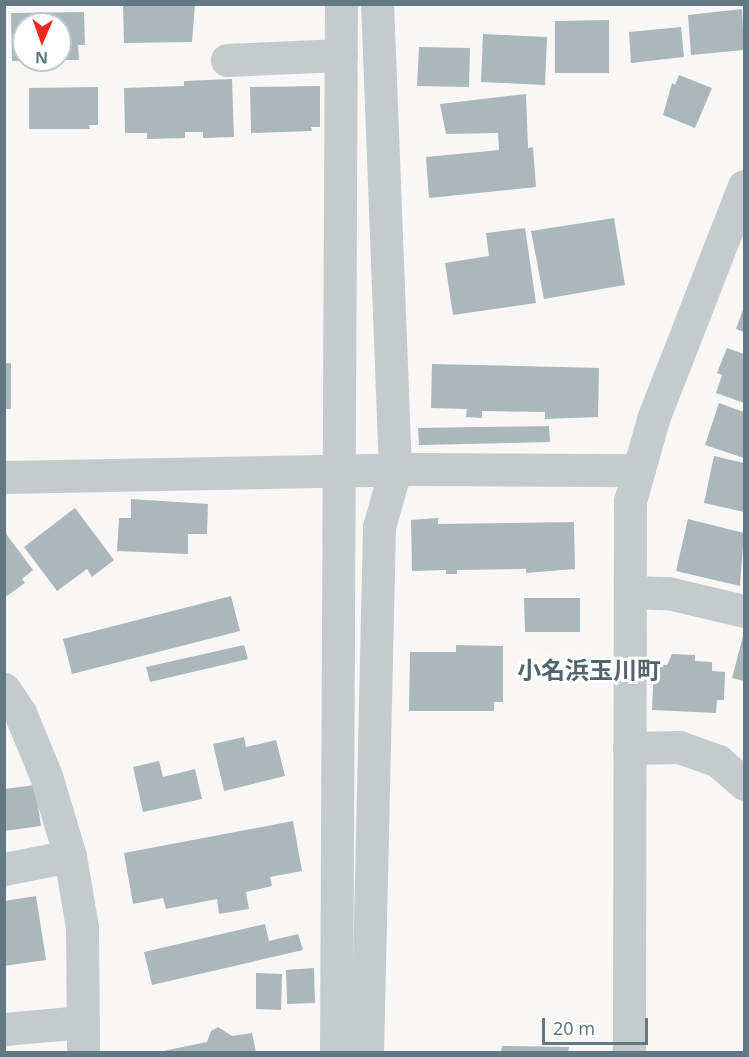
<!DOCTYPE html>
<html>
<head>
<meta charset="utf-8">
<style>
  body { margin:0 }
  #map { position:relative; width:749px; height:1057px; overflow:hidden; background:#f8f7f5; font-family:"Noto Sans","Noto Sans JP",sans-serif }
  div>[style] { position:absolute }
  .building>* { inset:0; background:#abb7ba }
  .minor>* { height:33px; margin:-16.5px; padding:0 16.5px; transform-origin:16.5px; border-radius:16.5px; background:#c5cacd }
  span { translate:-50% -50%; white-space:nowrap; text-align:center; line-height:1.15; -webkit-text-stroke:6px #fff; paint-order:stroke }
  .quarter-label { font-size:24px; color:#53656c; font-weight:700 }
  .frame { position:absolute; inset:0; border:6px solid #617982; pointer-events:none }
  .north { position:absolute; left:12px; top:12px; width:60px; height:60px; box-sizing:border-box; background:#fff; border:2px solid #c0c9cd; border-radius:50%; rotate:182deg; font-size:16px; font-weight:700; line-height:24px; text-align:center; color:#617982 }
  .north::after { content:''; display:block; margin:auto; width:21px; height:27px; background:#ee2a1e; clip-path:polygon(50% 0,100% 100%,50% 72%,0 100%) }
  .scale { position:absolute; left:542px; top:1018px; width:106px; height:27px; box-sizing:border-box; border:3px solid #617982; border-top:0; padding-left:8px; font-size:18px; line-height:21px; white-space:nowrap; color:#617982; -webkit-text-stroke:4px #fff; paint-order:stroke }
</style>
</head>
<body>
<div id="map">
  <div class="building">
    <div style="clip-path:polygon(123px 4px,195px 4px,192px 42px,124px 43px)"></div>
    <div style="clip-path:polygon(742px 9px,744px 50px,691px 55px,688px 15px)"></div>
    <div style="clip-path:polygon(84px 12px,85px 45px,78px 45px,79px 60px,60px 60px,60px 24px,24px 24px,24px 61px,12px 61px,11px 13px)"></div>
    <div style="clip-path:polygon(609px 20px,609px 73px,555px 73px,555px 21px)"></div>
    <div style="clip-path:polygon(681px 27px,684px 57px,631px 63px,629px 32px)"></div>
    <div style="clip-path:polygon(483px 34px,547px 37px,545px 85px,481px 82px)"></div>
    <div style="clip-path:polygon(419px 47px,470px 48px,469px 87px,417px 86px)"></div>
    <div style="clip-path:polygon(679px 75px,712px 88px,695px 128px,663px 115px,672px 83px,675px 85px)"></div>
    <div style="clip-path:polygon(232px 79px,234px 137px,203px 138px,203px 132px,185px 132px,185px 138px,147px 139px,147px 133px,125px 133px,124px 88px,184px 86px,184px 81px)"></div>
    <div style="clip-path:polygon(320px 86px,320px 127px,311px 127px,312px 131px,251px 133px,250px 87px)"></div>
    <div style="clip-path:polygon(98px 87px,98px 125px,89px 125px,90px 129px,29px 129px,29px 88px)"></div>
    <div style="clip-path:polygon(526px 94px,528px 148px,533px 147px,536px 187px,429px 198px,426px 157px,499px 150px,498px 133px,446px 134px,440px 104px)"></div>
    <div style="clip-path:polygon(614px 218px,625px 285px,544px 299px,531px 231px)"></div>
    <div style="clip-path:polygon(525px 228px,536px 303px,453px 315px,445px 263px,489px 256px,486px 233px)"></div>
    <div style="clip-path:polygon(744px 307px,744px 332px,736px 329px)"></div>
    <div style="clip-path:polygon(727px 348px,744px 354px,744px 403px,716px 393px,722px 375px,717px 373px)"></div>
    <div style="clip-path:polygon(4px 363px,11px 363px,11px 409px,4px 409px)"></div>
    <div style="clip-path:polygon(432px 364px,599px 368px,598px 417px,545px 419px,545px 412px,482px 411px,482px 418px,466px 417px,467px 409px,431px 408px)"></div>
    <div style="clip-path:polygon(719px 403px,744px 412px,744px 458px,705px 445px)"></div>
    <div style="clip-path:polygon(549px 426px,550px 442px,419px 445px,418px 428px)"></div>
    <div style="clip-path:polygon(714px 456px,744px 463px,744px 512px,704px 503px)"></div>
    <div style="clip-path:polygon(131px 499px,208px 504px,207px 534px,188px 534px,188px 554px,117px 551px,119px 518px,131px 518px)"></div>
    <div style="clip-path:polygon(75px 508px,114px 560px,92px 577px,87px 569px,57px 591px,24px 547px)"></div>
    <div style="clip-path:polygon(438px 518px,438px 524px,574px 522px,575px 569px,526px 573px,526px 569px,457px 570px,457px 574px,446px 574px,446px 570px,412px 571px,411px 520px)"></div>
    <div style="clip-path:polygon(688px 519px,744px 533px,740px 586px,676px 571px)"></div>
    <div style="clip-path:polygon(4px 531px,33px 570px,22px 579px,25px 583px,4px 598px)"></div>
    <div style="clip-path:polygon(231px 596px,240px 631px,72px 674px,63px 639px)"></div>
    <div style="clip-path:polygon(524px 598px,580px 598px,580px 632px,525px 632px)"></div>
    <div style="clip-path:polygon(744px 632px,744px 681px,732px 678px)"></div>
    <div style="clip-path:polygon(244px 645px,248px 659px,150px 682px,146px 667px)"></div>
    <div style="clip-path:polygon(456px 645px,503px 646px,503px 702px,494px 702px,494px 711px,409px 711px,410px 652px,456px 652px)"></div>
    <div style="clip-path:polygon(672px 654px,695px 655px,695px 661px,712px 662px,712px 671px,725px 672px,724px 700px,717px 700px,716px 713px,652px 710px,654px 664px,667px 665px)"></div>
    <div style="clip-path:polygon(244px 737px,246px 747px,276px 740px,285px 776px,224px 791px,213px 744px)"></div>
    <div style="clip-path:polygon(159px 761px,163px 777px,195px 769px,202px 799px,143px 812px,133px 767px)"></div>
    <div style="clip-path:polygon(35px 785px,41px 826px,4px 831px,4px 789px)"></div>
    <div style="clip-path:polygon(293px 821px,302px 871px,270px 877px,272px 886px,246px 892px,249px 909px,219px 914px,217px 899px,166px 909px,163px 898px,133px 904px,124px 853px)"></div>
    <div style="clip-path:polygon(36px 896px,46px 960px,4px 966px,4px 901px)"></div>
    <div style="clip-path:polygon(265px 924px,269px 941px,298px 934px,303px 950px,152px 985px,144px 952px)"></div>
    <div style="clip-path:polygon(314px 968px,315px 1003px,287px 1004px,286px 970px)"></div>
    <div style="clip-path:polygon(256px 973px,282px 974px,281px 1010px,256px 1009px)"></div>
    <div style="clip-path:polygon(218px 1027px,232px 1036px,252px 1033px,256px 1052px,158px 1052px,207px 1042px,211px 1031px)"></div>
    <div style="clip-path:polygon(502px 1046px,569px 1047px,568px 1052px,501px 1052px)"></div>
  </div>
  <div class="minor">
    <div style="left:227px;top:60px;width:114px;rotate:-2.5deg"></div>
    <div style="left:4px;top:477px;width:405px;rotate:-1.1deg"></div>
    <div style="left:409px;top:469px;width:229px;rotate:0.3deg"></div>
    <div style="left:631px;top:592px;width:37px;rotate:2deg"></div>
    <div style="left:668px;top:593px;width:78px;rotate:13.3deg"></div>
    <div style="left:4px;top:689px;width:29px;rotate:56deg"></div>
    <div style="left:20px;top:713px;width:68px;rotate:67.6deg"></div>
    <div style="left:46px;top:776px;width:84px;rotate:73.3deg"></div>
    <div style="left:70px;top:856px;width:72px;rotate:80.4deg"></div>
    <div style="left:82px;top:927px;width:125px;rotate:89.5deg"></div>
    <div style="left:629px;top:748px;width:50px;rotate:-1.1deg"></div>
    <div style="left:679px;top:747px;width:41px;rotate:19.7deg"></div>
    <div style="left:718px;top:761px;width:35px;rotate:41deg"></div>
    <div style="left:4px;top:869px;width:67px;rotate:-11.1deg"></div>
    <div style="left:4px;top:1029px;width:79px;rotate:-5.1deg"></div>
    <div style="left:336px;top:1052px;width:1048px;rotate:-89.73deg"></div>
    <div style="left:367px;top:1052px;width:525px;rotate:-88.69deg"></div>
    <div style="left:379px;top:527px;width:59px;rotate:-74.3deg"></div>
    <div style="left:395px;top:470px;width:466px;rotate:-92.2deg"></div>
    <div style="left:629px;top:1052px;width:551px;rotate:-89.9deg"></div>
    <div style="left:630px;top:501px;width:85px;rotate:-74.3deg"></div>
    <div style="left:653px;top:419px;width:250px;rotate:-68.7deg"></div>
  </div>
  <div class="quarter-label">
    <span style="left:589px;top:670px">小名浜玉川町</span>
  </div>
  <div class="frame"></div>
  <div class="north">N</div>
  <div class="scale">20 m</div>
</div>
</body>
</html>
